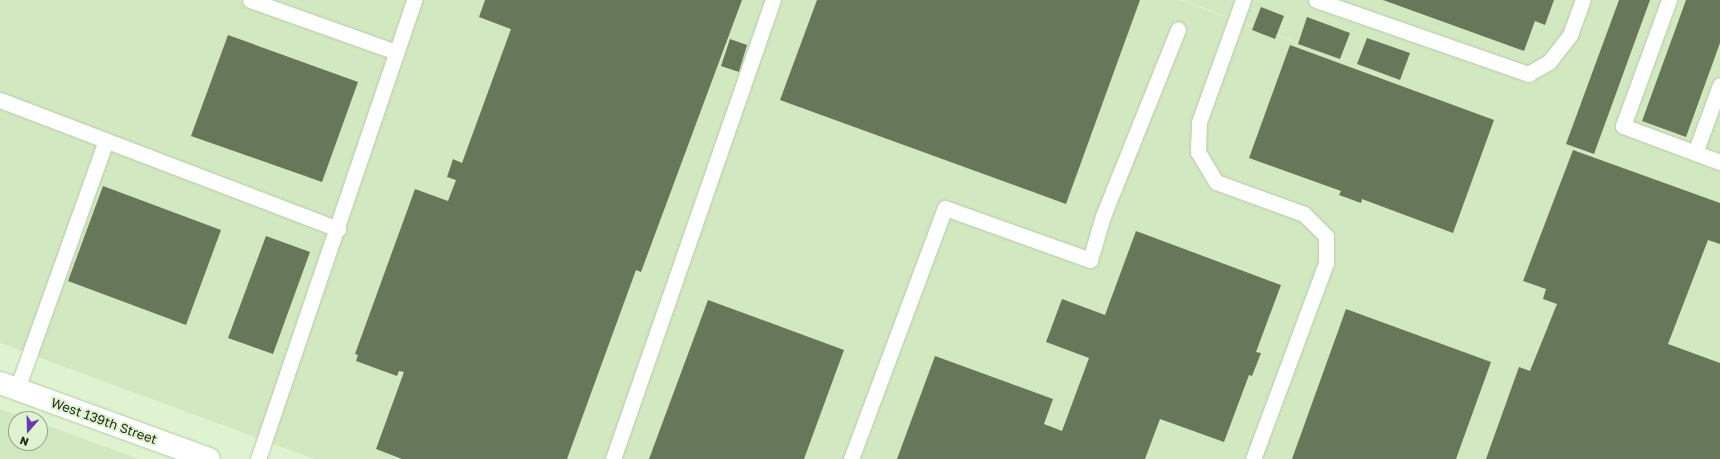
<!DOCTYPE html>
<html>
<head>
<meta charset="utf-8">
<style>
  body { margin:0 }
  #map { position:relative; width:1720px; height:459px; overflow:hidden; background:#e0f3d1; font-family:"Golos Text",sans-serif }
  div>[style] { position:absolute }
  .built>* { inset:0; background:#d2e8c1 }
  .building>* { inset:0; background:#677759 }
  .roads { filter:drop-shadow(0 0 1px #b8caa9) drop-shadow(0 0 1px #b8caa9) }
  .service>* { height:15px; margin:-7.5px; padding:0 7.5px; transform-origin:7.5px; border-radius:7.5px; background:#fff }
  .tertiary>* { height:22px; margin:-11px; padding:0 11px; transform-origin:11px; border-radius:11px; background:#fff }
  span { translate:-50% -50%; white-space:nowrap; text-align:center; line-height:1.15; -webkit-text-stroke:4px #e0f3d1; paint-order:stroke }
  .street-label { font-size:13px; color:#272e22 }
  .north { position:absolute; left:8px; top:411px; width:40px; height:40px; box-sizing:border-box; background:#e0f3d1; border:1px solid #96a48b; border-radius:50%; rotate:200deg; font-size:11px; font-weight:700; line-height:16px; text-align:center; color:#272e22 }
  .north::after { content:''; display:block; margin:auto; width:14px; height:18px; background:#643cb4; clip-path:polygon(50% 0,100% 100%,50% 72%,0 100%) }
</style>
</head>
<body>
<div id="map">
  <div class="built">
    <div style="clip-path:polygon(0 0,1179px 0,1428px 90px,1182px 0,1720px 0,1720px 459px,314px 459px,0 343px)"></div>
    <div style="clip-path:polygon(0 409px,28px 419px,16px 419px,16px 443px,40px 443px,40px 423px,139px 459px,0 459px)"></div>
  </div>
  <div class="building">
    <div style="clip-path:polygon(485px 0,742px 0,641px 272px,636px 270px,567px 459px,402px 459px,376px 449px,404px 372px,399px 371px,397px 376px,356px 361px,358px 355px,355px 354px,415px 189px,448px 201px,456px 180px,447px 177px,453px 159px,462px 163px,511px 29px,479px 17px)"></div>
    <div style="clip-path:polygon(817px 0,1140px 0,1066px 204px,780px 100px)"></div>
    <div style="clip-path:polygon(1383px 0,1554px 0,1545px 25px,1535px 21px,1524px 51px)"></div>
    <div style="clip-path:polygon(1619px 0,1650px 0,1594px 154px,1566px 144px)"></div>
    <div style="clip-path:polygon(1686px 0,1720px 0,1720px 43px,1686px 137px,1642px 121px)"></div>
    <div style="clip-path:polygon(1261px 7px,1284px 16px,1275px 39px,1252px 30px)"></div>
    <div style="clip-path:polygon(1307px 17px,1350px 33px,1340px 59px,1298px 44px)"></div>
    <div style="clip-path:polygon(228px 35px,358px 82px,322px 182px,191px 136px)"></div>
    <div style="clip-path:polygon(1367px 38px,1410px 53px,1400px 80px,1357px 64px)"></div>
    <div style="clip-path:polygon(730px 39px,747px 45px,739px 72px,721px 66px)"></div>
    <div style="clip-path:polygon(1290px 45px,1494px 120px,1453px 233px,1362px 199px,1361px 203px,1339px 195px,1341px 191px,1249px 158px)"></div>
    <div style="clip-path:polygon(1573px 150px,1720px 203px,1720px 244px,1708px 240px,1668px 344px,1720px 363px,1720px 459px,1486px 459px,1519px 367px,1530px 371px,1557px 304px,1543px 299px,1546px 289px,1523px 281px)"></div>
    <div style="clip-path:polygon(103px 186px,221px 230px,186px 325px,68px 281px)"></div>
    <div style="clip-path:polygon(1136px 231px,1281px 285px,1256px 352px,1261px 353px,1252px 376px,1249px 375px,1224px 442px,1160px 419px,1145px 459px,897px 459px,935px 356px,1053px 399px,1044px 424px,1062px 431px,1089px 358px,1046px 342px,1062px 299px,1105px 315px)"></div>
    <div style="clip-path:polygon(266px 236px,310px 252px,273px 354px,228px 338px)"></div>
    <div style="clip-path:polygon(708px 300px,844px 350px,804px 459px,649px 459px)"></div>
    <div style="clip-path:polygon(1346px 309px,1491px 362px,1456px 459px,1292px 459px)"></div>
  </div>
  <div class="roads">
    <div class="service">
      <div style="left:250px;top:0;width:155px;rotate:19.6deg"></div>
      <div style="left:1243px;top:0;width:130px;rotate:109.8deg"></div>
      <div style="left:1199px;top:122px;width:30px;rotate:92deg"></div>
      <div style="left:1198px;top:152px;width:35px;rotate:59deg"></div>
      <div style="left:1216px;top:182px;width:94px;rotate:20deg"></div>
      <div style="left:1304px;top:214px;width:31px;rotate:45deg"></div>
      <div style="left:1326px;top:236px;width:27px;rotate:90deg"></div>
      <div style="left:1326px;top:263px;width:209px;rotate:110.4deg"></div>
      <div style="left:1316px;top:0;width:225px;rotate:19.2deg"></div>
      <div style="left:1528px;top:74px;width:24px;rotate:-30deg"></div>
      <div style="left:1549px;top:62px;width:34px;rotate:-52deg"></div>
      <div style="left:1570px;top:35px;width:37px;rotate:-70deg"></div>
      <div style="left:1669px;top:0;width:134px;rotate:110.1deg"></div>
      <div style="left:1623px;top:126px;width:103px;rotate:20.4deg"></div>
      <div style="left:0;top:100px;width:362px;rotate:20.9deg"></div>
      <div style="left:1695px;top:153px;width:72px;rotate:-69.8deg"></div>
      <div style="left:17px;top:389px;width:264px;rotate:-70.3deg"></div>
      <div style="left:258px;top:459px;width:485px;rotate:-71.2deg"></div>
      <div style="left:613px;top:459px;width:486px;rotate:-70.8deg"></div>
      <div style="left:851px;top:459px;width:268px;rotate:-69.5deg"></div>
      <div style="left:945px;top:208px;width:154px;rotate:19.7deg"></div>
      <div style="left:1090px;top:260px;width:46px;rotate:-73.5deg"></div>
      <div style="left:1103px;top:216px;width:201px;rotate:-68.1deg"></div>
    </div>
    <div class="tertiary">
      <div style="left:0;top:383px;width:222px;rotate:20deg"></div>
    </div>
  </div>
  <div class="street-label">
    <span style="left:104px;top:421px;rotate:20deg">West 139th Street</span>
  </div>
  <div class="north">N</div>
</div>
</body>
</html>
